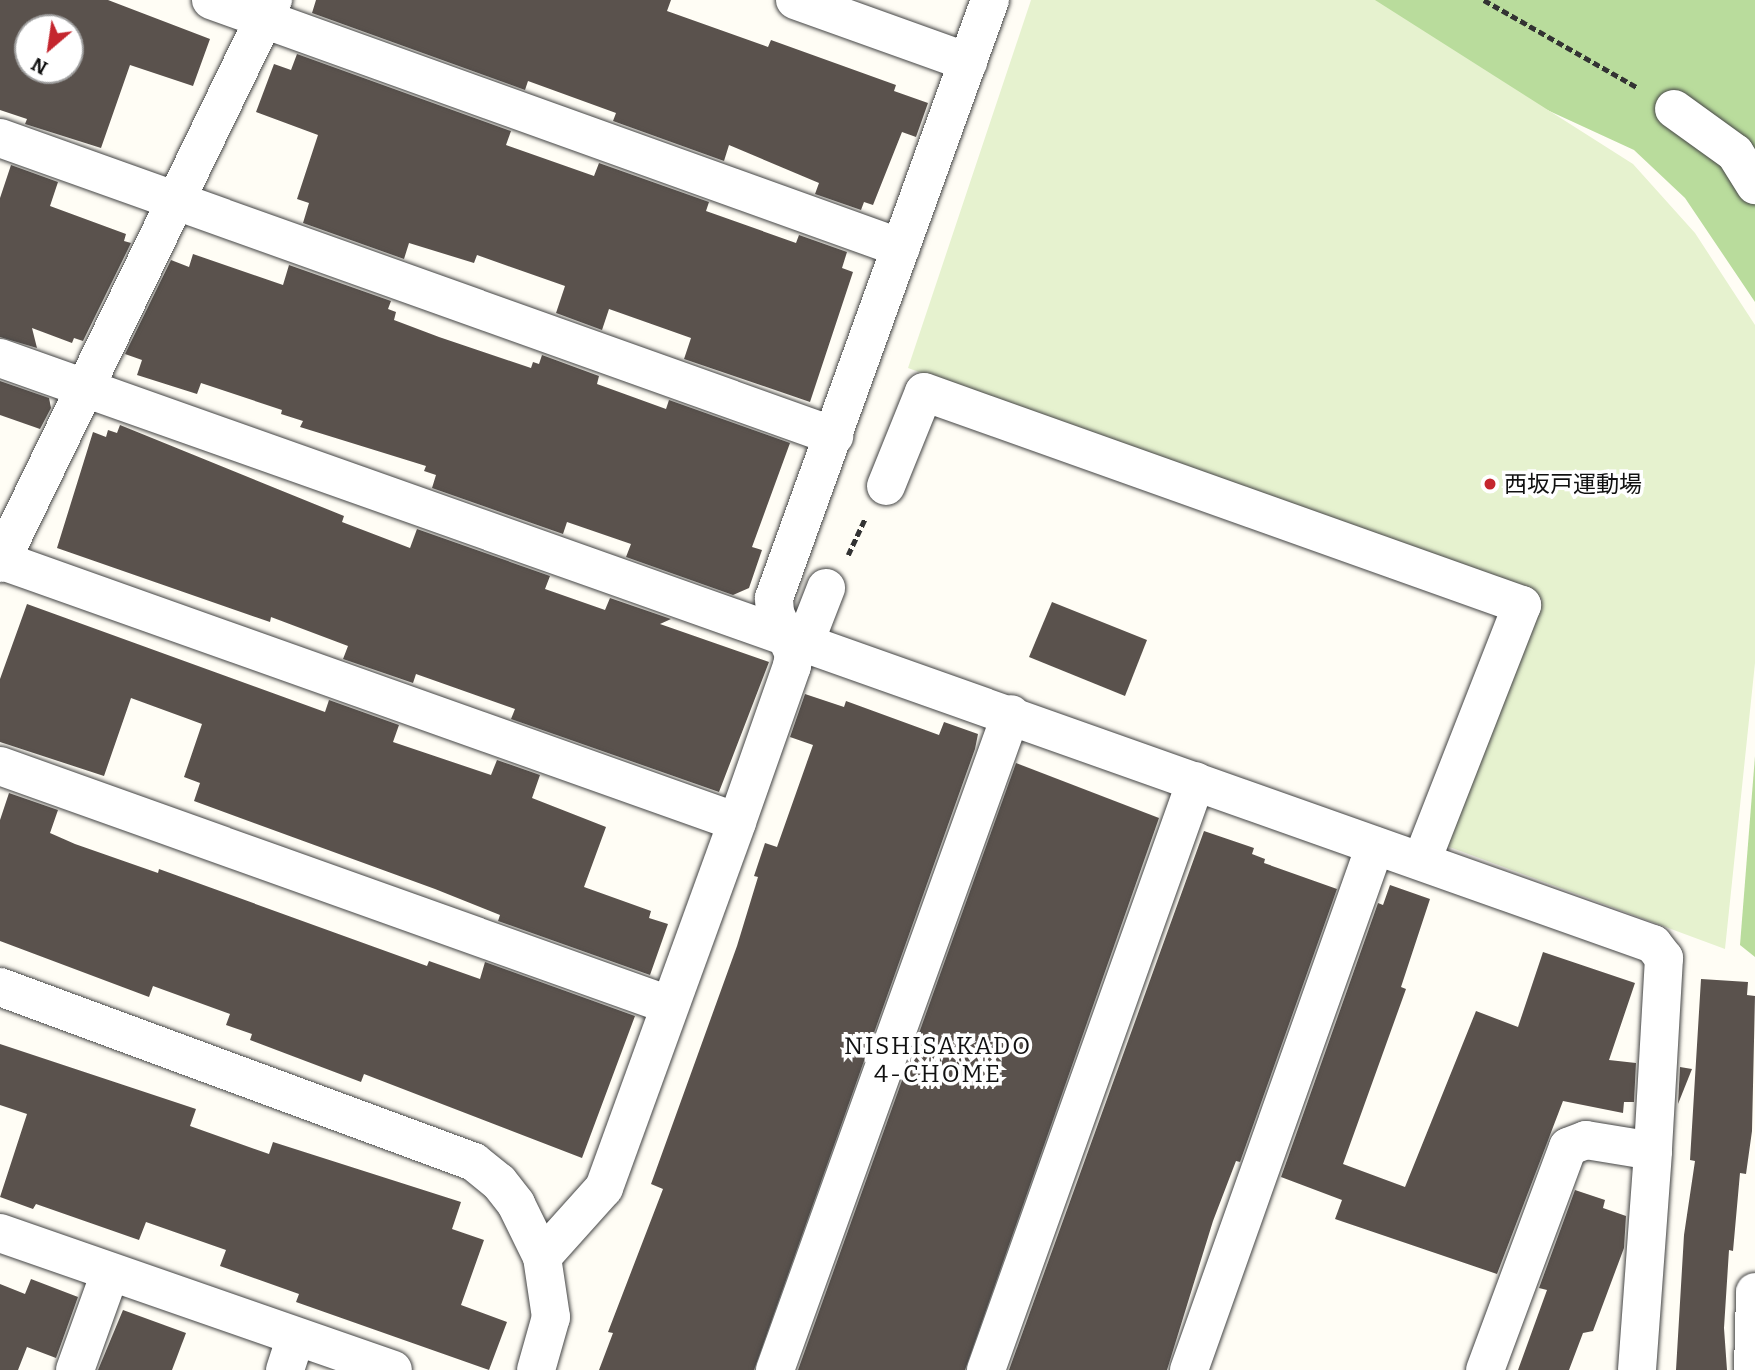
<!DOCTYPE html>
<html>
<head>
<meta charset="utf-8">
<style>
  body { margin:0 }
  #map { position:relative; width:1755px; height:1370px; overflow:hidden; background:#fffdf5; font-family:Bitter,"Noto Sans JP",serif }
  div>[style] { position:absolute }
  .forest>* { inset:0; background:#b9dc9c }
  .pitch>* { inset:0; background:#e6f2cf }
  .building>* { inset:0; background:#5a524d }
  .path>* { height:4.5px; margin-top:-2.25px; transform-origin:0; background:repeating-linear-gradient(90deg,#333 0 7px,transparent 0 10.5px) }
  .roads { filter:drop-shadow(0 0 2px #444) drop-shadow(0 0 2px #444) }
  .minor>* { height:38px; margin:-19px; padding:0 19px; transform-origin:19px; border-radius:19px; background:#fff }
  .dots>* { width:19px; height:19px; translate:-50% -50%; box-sizing:border-box; border:4px solid #fff; border-radius:50% }
  span { translate:-50% -50%; white-space:nowrap; text-align:center; line-height:1.15; -webkit-text-stroke:7px #fff; paint-order:stroke }
  .poi-label { font-size:23px; color:#111 }
  .left { translate:0 -50%; text-align:left }
  .neighbourhood-label { font-size:24px; color:#111; letter-spacing:2px }
  .north { position:absolute; left:14px; top:14px; width:70px; height:70px; box-sizing:border-box; background:#fff; border:2px solid #a0a0a0; border-radius:50%; rotate:209deg; font-size:19px; font-weight:700; line-height:28px; text-align:center; color:#111 }
  .north::after { content:''; display:block; margin:auto; width:24px; height:32px; background:#c4262e; clip-path:polygon(50% 0,100% 100%,50% 72%,0 100%) }
</style>
</head>
<body>
<div id="map">
  <div class="forest">
    <div style="clip-path:polygon(1354px 0,1755px 0,1755px 302px,1685px 198px,1634px 150px,1532px 103px)"></div>
    <div style="clip-path:polygon(1755px 756px,1755px 957px,1740px 945px)"></div>
  </div>
  <div class="pitch">
    <div style="clip-path:polygon(1031px 0,1375px 0,1633px 164px,1695px 233px,1755px 325px,1755px 663px,1725px 949px,1444px 845px,1542px 599px,908px 368px)"></div>
  </div>
  <div class="building">
    <div style="clip-path:polygon(evenodd,0 0,108px 0,210px 39px,193px 86px,130px 65px,101px 148px,25px 124px,27px 119px,0 110px,0 0,28px 28px,70px 28px,70px 70px,28px 70px,28px 28px)"></div>
    <div style="clip-path:polygon(316px 0,671px 0,667px 11px,768px 47px,771px 40px,896px 85px,894px 91px,928px 103px,916px 137px,902px 132px,873px 205px,864px 202px,861px 210px,815px 194px,819px 183px,729px 145px,724px 161px,613px 121px,616px 113px,528px 81px,525px 90px,312px 13px)"></div>
    <div style="clip-path:polygon(297px 54px,511px 131px,506px 145px,594px 176px,599px 163px,709px 202px,706px 211px,796px 243px,799px 235px,847px 252px,842px 268px,853px 272px,810px 402px,684px 359px,691px 338px,609px 309px,602px 330px,556px 313px,565px 286px,477px 255px,474px 263px,409px 243px,404px 259px,303px 223px,309px 203px,297px 199px,318px 135px,256px 112px,274px 64px,291px 70px)"></div>
    <div style="clip-path:polygon(11px 165px,58px 182px,50px 206px,126px 234px,124px 241px,131px 243px,83px 341px,74px 338px,72px 343px,32px 328px,37px 348px,0 337px,0 198px)"></div>
    <div style="clip-path:polygon(193px 254px,283px 285px,289px 265px,391px 301px,388px 309px,396px 312px,394px 320px,439px 337px,531px 368px,533px 362px,539px 364px,542px 355px,599px 376px,597px 384px,666px 409px,669px 400px,790px 443px,752px 547px,762px 550px,749px 588px,733px 595px,626px 557px,631px 544px,567px 522px,563px 534px,432px 488px,436px 475px,424px 471px,426px 466px,300px 427px,303px 421px,281px 414px,282px 410px,201px 383px,197px 394px,137px 375px,142px 360px,125px 354px,171px 260px,189px 267px)"></div>
    <div style="clip-path:polygon(0 381px,49px 398px,51px 408px,40px 429px,0 415px)"></div>
    <div style="clip-path:polygon(120px 425px,344px 516px,342px 522px,410px 548px,417px 529px,550px 576px,545px 589px,605px 610px,610px 598px,671px 619px,660px 624px,769px 662px,719px 792px,511px 719px,515px 709px,416px 674px,413px 683px,343px 659px,348px 646px,271px 617px,270px 622px,57px 548px,93px 432px,106px 437px,108px 430px,117px 433px)"></div>
    <div style="clip-path:polygon(1052px 602px,1147px 640px,1125px 696px,1029px 657px)"></div>
    <div style="clip-path:polygon(27px 604px,325px 712px,329px 700px,399px 725px,393px 742px,491px 775px,497px 760px,540px 775px,532px 798px,606px 827px,584px 887px,651px 911px,649px 918px,668px 924px,650px 975px,498px 921px,500px 915px,435px 889px,194px 801px,200px 783px,184px 777px,202px 724px,131px 698px,104px 776px,0 742px,0 679px)"></div>
    <div style="clip-path:polygon(805px 694px,844px 707px,846px 701px,939px 735px,944px 722px,978px 734px,975px 749px,754px 1370px,599px 1370px,613px 1333px,608px 1332px,663px 1189px,651px 1184px,737px 946px,758px 877px,754px 876px,765px 843px,777px 847px,813px 745px,790px 737px)"></div>
    <div style="clip-path:polygon(1016px 763px,1159px 818px,965px 1370px,798px 1370px)"></div>
    <div style="clip-path:polygon(9px 793px,58px 810px,50px 833px,75px 844px,158px 873px,159px 869px,427px 966px,429px 961px,480px 979px,485px 962px,635px 1016px,582px 1158px,364px 1074px,361px 1082px,250px 1040px,252px 1034px,226px 1025px,230px 1014px,153px 986px,149px 997px,0 941px,0 820px)"></div>
    <div style="clip-path:polygon(1204px 831px,1254px 848px,1252px 854px,1265px 859px,1264px 863px,1337px 889px,1240px 1162px,1236px 1161px,1213px 1221px,1167px 1370px,1009px 1370px)"></div>
    <div style="clip-path:polygon(1390px 885px,1430px 899px,1401px 987px,1406px 989px,1343px 1164px,1405px 1187px,1476px 1011px,1518px 1027px,1543px 952px,1635px 983px,1609px 1060px,1636px 1063px,1634px 1102px,1624px 1102px,1623px 1113px,1563px 1101px,1497px 1274px,1335px 1219px,1342px 1200px,1281px 1177px,1378px 903px,1383px 905px)"></div>
    <div style="clip-path:polygon(1701px 979px,1748px 982px,1747px 995px,1755px 996px,1752px 1131px,1746px 1174px,1740px 1173px,1733px 1251px,1729px 1250px,1724px 1328px,1727px 1370px,1676px 1370px,1684px 1235px,1695px 1161px,1690px 1160px)"></div>
    <div style="clip-path:polygon(0 1044px,196px 1109px,190px 1126px,269px 1154px,273px 1142px,461px 1202px,452px 1229px,484px 1240px,461px 1305px,507px 1322px,489px 1370px,296px 1302px,299px 1294px,220px 1266px,226px 1250px,146px 1222px,139px 1240px,36px 1204px,33px 1209px,0 1197px,27px 1114px,0 1105px)"></div>
    <div style="clip-path:polygon(1680px 1067px,1692px 1069px,1678px 1104px)"></div>
    <div style="clip-path:polygon(1575px 1190px,1605px 1200px,1603px 1208px,1626px 1216px,1624px 1248px,1593px 1331px,1583px 1333px,1569px 1370px,1518px 1370px,1547px 1290px,1539px 1288px)"></div>
    <div style="clip-path:polygon(31px 1279px,78px 1297px,56px 1358px,27px 1347px,18px 1370px,0 1370px,0 1284px,25px 1294px)"></div>
    <div style="clip-path:polygon(123px 1310px,186px 1333px,172px 1370px,98px 1370px)"></div>
  </div>
  <div class="path">
    <div style="left:1484px;top:0;width:177px;rotate:29.7deg"></div>
    <div style="left:848px;top:555px;width:40px;rotate:-65deg"></div>
  </div>
  <div class="roads">
    <div class="minor">
      <div style="left:211px;top:0;width:733px;rotate:19.77deg"></div>
      <div style="left:795px;top:0;width:184px;rotate:19.7deg"></div>
      <div style="left:1674px;top:109px;width:75px;rotate:35.8deg"></div>
      <div style="left:1735px;top:153px;width:38px;rotate:58deg"></div>
      <div style="left:0;top:138px;width:886px;rotate:19.66deg"></div>
      <div style="left:0;top:358px;width:1754px;rotate:19.52deg"></div>
      <div style="left:1653px;top:944px;width:18px;rotate:52deg"></div>
      <div style="left:1664px;top:958px;width:193px;rotate:93.3deg"></div>
      <div style="left:1653px;top:1151px;width:68px;rotate:-170.7deg"></div>
      <div style="left:1586px;top:1140px;width:19px;rotate:159deg"></div>
      <div style="left:1568px;top:1147px;width:238px;rotate:110.4deg"></div>
      <div style="left:886px;top:486px;width:101px;rotate:-68deg"></div>
      <div style="left:924px;top:392px;width:635px;rotate:19.61deg"></div>
      <div style="left:1522px;top:605px;width:274px;rotate:111.4deg"></div>
      <div style="left:0;top:560px;width:782px;rotate:19.57deg"></div>
      <div style="left:0;top:563px;width:626px;rotate:-64.13deg"></div>
      <div style="left:805px;top:642px;width:58px;rotate:-68.7deg"></div>
      <div style="left:0;top:766px;width:710px;rotate:19.66deg"></div>
      <div style="left:0;top:987px;width:505px;rotate:20.26deg"></div>
      <div style="left:474px;top:1162px;width:32px;rotate:39deg"></div>
      <div style="left:499px;top:1182px;width:28px;rotate:52deg"></div>
      <div style="left:516px;top:1204px;width:59px;rotate:63.9deg"></div>
      <div style="left:542px;top:1257px;width:61px;rotate:81.5deg"></div>
      <div style="left:551px;top:1317px;width:55px;rotate:105.8deg"></div>
      <div style="left:0;top:1233px;width:416px;rotate:19.2deg"></div>
      <div style="left:542px;top:1257px;width:93px;rotate:-48.1deg"></div>
      <div style="left:604px;top:1188px;width:389px;rotate:-70deg"></div>
      <div style="left:737px;top:822px;width:165px;rotate:-70.6deg"></div>
      <div style="left:792px;top:666px;width:12px;rotate:-81deg"></div>
      <div style="left:794px;top:654px;width:45px;rotate:-114.9deg"></div>
      <div style="left:775px;top:613px;width:15px;rotate:-94deg"></div>
      <div style="left:774px;top:598px;width:636px;rotate:-70.14deg"></div>
      <div style="left:75px;top:1370px;width:103px;rotate:-70.2deg"></div>
      <div style="left:285px;top:1370px;width:35px;rotate:-72deg"></div>
      <div style="left:775px;top:1370px;width:697px;rotate:-70.21deg"></div>
      <div style="left:986px;top:1370px;width:625px;rotate:-70.38deg"></div>
      <div style="left:1189px;top:1370px;width:556px;rotate:-70.46deg"></div>
      <div style="left:1637px;top:1370px;width:220px;rotate:-85.8deg"></div>
      <div style="left:1753px;top:1370px;width:78px;rotate:-88.5deg"></div>
    </div>
  </div>
  <div class="dots">
    <div style="left:1490px;top:484px;background:#c4262e"></div>
  </div>
  <div class="poi-label">
    <span class="left" style="left:1504px;top:484px">西坂戸運動場</span>
  </div>
  <div class="neighbourhood-label">
    <span style="left:938px;top:1061px">NISHISAKADO<br>4-CHOME</span>
  </div>
  <div class="north">N</div>
</div>
</body>
</html>
